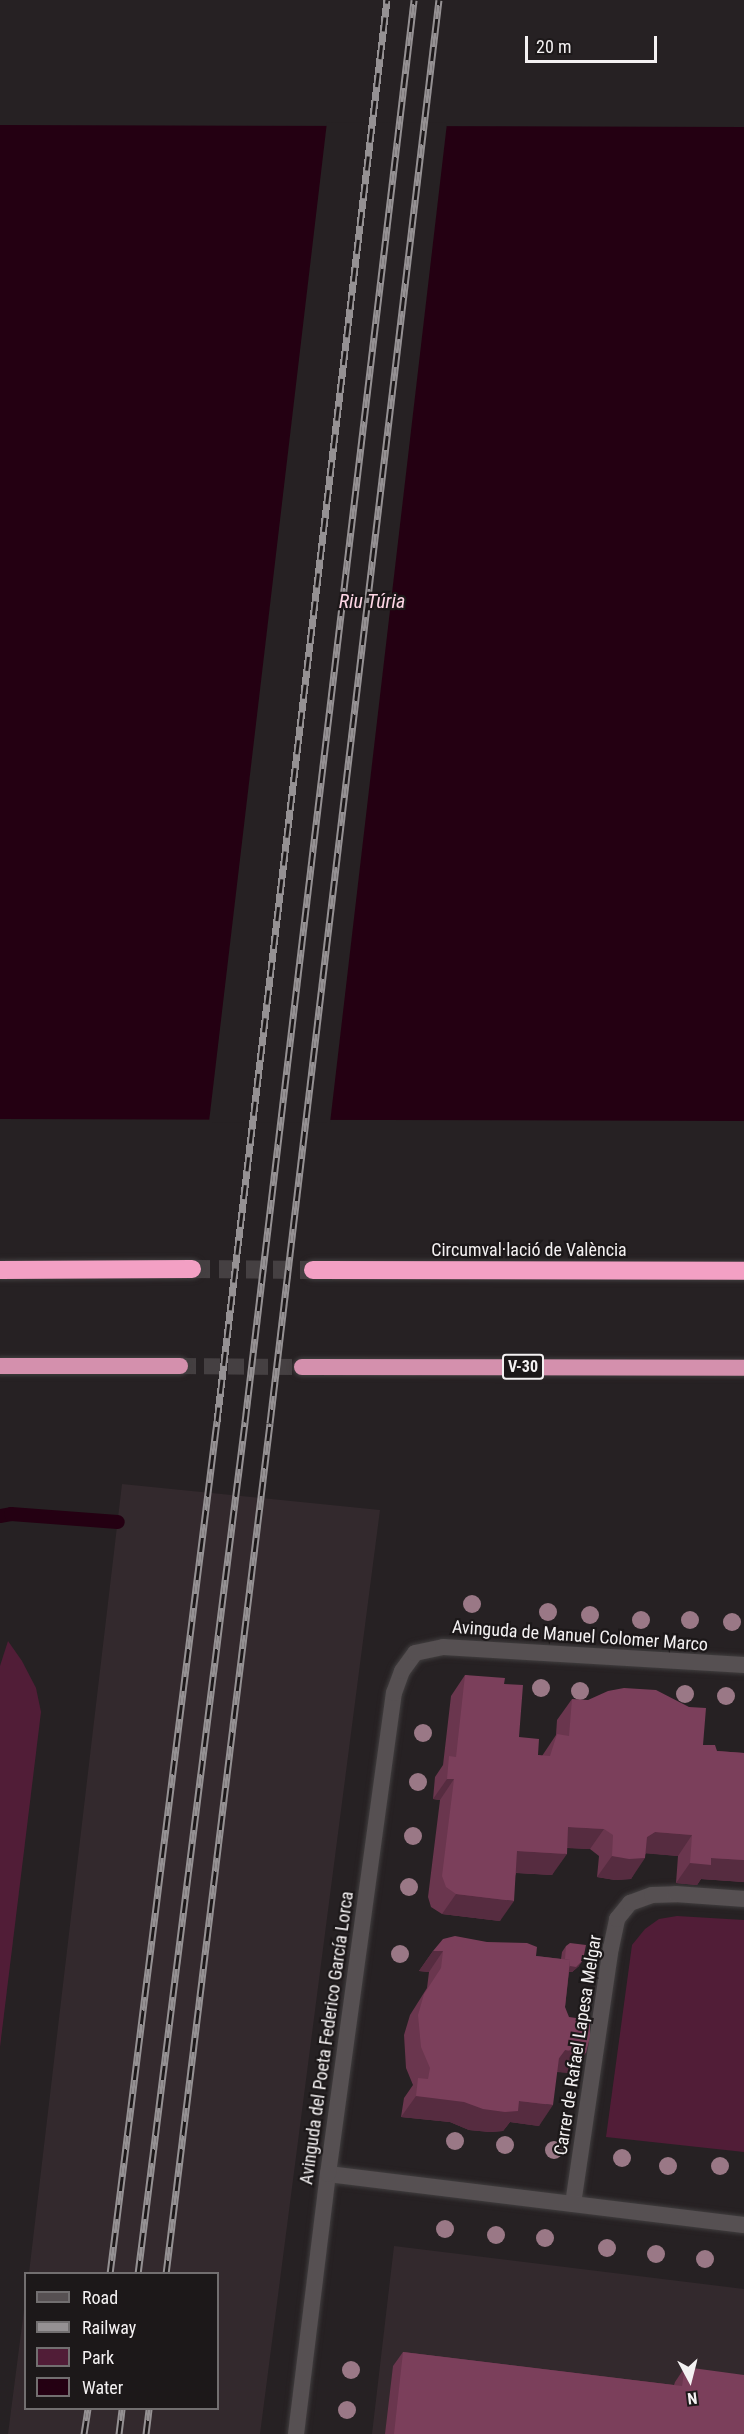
<!DOCTYPE html>
<html>
<head>
<meta charset="utf-8">
<style>
  body { margin:0 }
  #map { position:relative; width:744px; height:2434px; overflow:hidden; background:#262123; font-family:"Roboto Condensed",sans-serif }
  div>[style] { position:absolute }
  .built>* { inset:0; background:#33292d }
  .green>* { inset:0; background:#511d37 }
  .water>* { inset:0; background:#240012 }
  .pier>* { inset:0; background:#262123 }
  .stream>* { height:14px; margin:-7px; padding:0 7px; transform-origin:7px; border-radius:7px; background:#240012 }
  .trunk-tunnel>* { height:16px; margin-top:-8px; transform-origin:0; background:repeating-linear-gradient(90deg,#454042 0 16px,transparent 0 24px) }
  .motorway-tunnel>* { height:18px; margin-top:-9px; transform-origin:0; background:repeating-linear-gradient(90deg,#454042 0 18px,transparent 0 27px) }
  .roads { filter:drop-shadow(0 0 2px #413e3f) drop-shadow(0 0 2px #413e3f) }
  .pedestrian>* { height:16px; margin:-8px; padding:0 8px; transform-origin:8px; border-radius:8px; background:#565052 }
  .minor>* { height:16px; margin:-8px; padding:0 8px; transform-origin:8px; border-radius:8px; background:#565052 }
  .trunk>* { height:16px; margin:-8px; padding:0 8px; transform-origin:8px; border-radius:8px; background:#d490ad }
  .motorway>* { height:18px; margin:-9px; padding:0 9px; transform-origin:9px; border-radius:9px; background:#f3a0c4 }
  .rail>* { height:7px; margin-top:-3.5px; transform-origin:0; background:repeating-linear-gradient(90deg,#1c1819 0 14px,#959193 0 28px); box-sizing:border-box; border-block:2px solid #959193 }
  .trees>* { width:18px; height:18px; margin:-9px; border-radius:50%; background:#9a7886 }
  .wall>* { inset:0; background:#6a364e }
  .shaded-wall>* { inset:0; background:#562c40 }
  .building>* { inset:0; background:#7b3f5b }
  span { translate:-50% -50%; white-space:nowrap; text-align:center; line-height:1.15; -webkit-text-stroke:4.5px #1c1819; paint-order:stroke }
  .shield-label span { padding:2px 4px; background:#1c1819; border:2px solid; border-radius:4px; -webkit-text-stroke-width:0 }
  .shield-label { font-size:16px; color:#f4f1f2; font-weight:700 }
  .street-label { font-size:18px; color:#f4f1f2 }
  .water-label { font-size:20px; color:#fdd6e5; font-style:italic }
  .legend { position:absolute; left:24px; top:2272px; width:195px; height:138px; box-sizing:border-box; background:#1c1819; border:2px solid #726f70; margin:0; padding:8px 10px; list-style:none; font-size:18px; color:#f4f1f2 }
  .legend li { display:flex; align-items:center; gap:12px; height:30px }
  .legend b { width:30px; border:2px solid #726f70 }
  .north { position:absolute; left:660px; top:2350px; width:60px; height:60px; -webkit-text-stroke:4px #1c1819; paint-order:stroke; rotate:173deg; font-size:16px; font-weight:700; line-height:24px; text-align:center; color:#f4f1f2 }
  .north::after { content:''; display:block; margin:auto; width:21px; height:27px; background:#f4f1f2; clip-path:polygon(50% 0,100% 100%,50% 72%,0 100%) }
  .scale { position:absolute; left:525px; top:36px; width:132px; height:27px; box-sizing:border-box; border:3px solid #f4f1f2; border-top:0; padding-left:8px; font-size:18px; line-height:21px; white-space:nowrap; color:#f4f1f2; -webkit-text-stroke:4px #1c1819; paint-order:stroke }
</style>
</head>
<body>
<div id="map">
  <div class="built">
    <div style="clip-path:polygon(122px 1484px,380px 1510px,260px 2434px,8px 2434px,25px 2302px,26px 2408px,218px 2408px,218px 2274px,29px 2273px)"></div>
    <div style="clip-path:polygon(394px 2246px,744px 2289px,744px 2434px,372px 2434px)"></div>
  </div>
  <div class="green">
    <div style="clip-path:polygon(8px 1641px,22px 1661px,36px 1688px,41px 1712px,0 2047px,0 1666px)"></div>
    <div style="clip-path:polygon(677px 1916px,744px 1920px,744px 2152px,606px 2137px,632px 1945px,645px 1929px,659px 1919px)"></div>
  </div>
  <div class="water">
    <div style="clip-path:polygon(0 125px,744px 127px,744px 1121px,0 1119px)"></div>
  </div>
  <div class="pier">
    <div style="clip-path:polygon(327px 122px,447px 123px,330px 1123px,209px 1122px)"></div>
  </div>
  <div class="stream">
    <div style="left:0;top:1516px;width:11px;rotate:-10deg"></div>
    <div style="left:11px;top:1514px;width:107px;rotate:4.3deg"></div>
  </div>
  <div class="trunk-tunnel">
    <div style="left:180px;top:1366px;width:122px;rotate:0.5deg"></div>
  </div>
  <div class="motorway-tunnel">
    <div style="left:192px;top:1269px;width:121px;rotate:0.5deg"></div>
  </div>
  <div class="roads">
    <div class="pedestrian">
      <div style="left:573px;top:2204px;width:259px;rotate:-81.6deg"></div>
      <div style="left:611px;top:1948px;width:30px;rotate:-78deg"></div>
      <div style="left:617px;top:1919px;width:21px;rotate:-51deg"></div>
      <div style="left:630px;top:1903px;width:23px;rotate:-20deg"></div>
      <div style="left:652px;top:1895px;width:24px;rotate:-2deg"></div>
      <div style="left:676px;top:1894px;width:68px;rotate:4.2deg"></div>
    </div>
    <div class="minor">
      <div style="left:328px;top:2174px;width:419px;rotate:7deg"></div>
      <div style="left:296px;top:2434px;width:262px;rotate:-83deg"></div>
      <div style="left:328px;top:2174px;width:486px;rotate:-82.2deg"></div>
      <div style="left:394px;top:1693px;width:23px;rotate:-70deg"></div>
      <div style="left:402px;top:1671px;width:22px;rotate:-54deg"></div>
      <div style="left:415px;top:1653px;width:29px;rotate:-12deg"></div>
      <div style="left:443px;top:1647px;width:302px;rotate:3.4deg"></div>
    </div>
    <div class="trunk">
      <div style="left:0;top:1366px;width:180px"></div>
      <div style="left:302px;top:1367px;width:442px;rotate:0.1deg"></div>
    </div>
    <div class="motorway">
      <div style="left:0;top:1270px;width:192px;rotate:-0.3deg"></div>
      <div style="left:313px;top:1270px;width:431px;rotate:0.1deg"></div>
    </div>
  </div>
  <div class="rail">
    <div style="left:110px;top:2274px;width:860px;rotate:-82.85deg"></div>
    <div style="left:217px;top:1421px;width:1431px;rotate:-83.18deg"></div>
    <div style="left:138px;top:2274px;width:859px;rotate:-82.84deg"></div>
    <div style="left:245px;top:1422px;width:1432px;rotate:-83.22deg"></div>
    <div style="left:166px;top:2274px;width:857px;rotate:-83.03deg"></div>
    <div style="left:270px;top:1423px;width:1433px;rotate:-83.23deg"></div>
    <div style="left:84px;top:2434px;width:26px;rotate:-81deg"></div>
    <div style="left:119px;top:2434px;width:26px;rotate:-83deg"></div>
    <div style="left:146px;top:2434px;width:26px;rotate:-83deg"></div>
  </div>
  <div class="trees">
    <div style="left:472px;top:1604px"></div>
    <div style="left:548px;top:1612px"></div>
    <div style="left:590px;top:1615px"></div>
    <div style="left:641px;top:1620px"></div>
    <div style="left:690px;top:1620px"></div>
    <div style="left:732px;top:1622px"></div>
    <div style="left:541px;top:1688px"></div>
    <div style="left:580px;top:1691px"></div>
    <div style="left:685px;top:1694px"></div>
    <div style="left:726px;top:1696px"></div>
    <div style="left:423px;top:1733px"></div>
    <div style="left:418px;top:1782px"></div>
    <div style="left:413px;top:1836px"></div>
    <div style="left:409px;top:1887px"></div>
    <div style="left:400px;top:1954px"></div>
    <div style="left:455px;top:2141px"></div>
    <div style="left:505px;top:2145px"></div>
    <div style="left:554px;top:2150px"></div>
    <div style="left:622px;top:2158px"></div>
    <div style="left:668px;top:2166px"></div>
    <div style="left:720px;top:2166px"></div>
    <div style="left:445px;top:2229px"></div>
    <div style="left:496px;top:2235px"></div>
    <div style="left:545px;top:2238px"></div>
    <div style="left:607px;top:2248px"></div>
    <div style="left:656px;top:2254px"></div>
    <div style="left:705px;top:2259px"></div>
    <div style="left:351px;top:2370px"></div>
    <div style="left:347px;top:2410px"></div>
  </div>
  <div class="wall">
    <div style="clip-path:polygon(465px 1675px,504px 1684px,519px 1737px,538px 1755px,542px 1756px,556px 1735px,557px 1720px,572px 1699px,703px 1745px,717px 1751px,744px 1753px,744px 1882px,701px 1879px,697px 1885px,676px 1883px,678px 1856px,646px 1853px,631px 1879px,615px 1880px,597px 1877px,599px 1856px,590px 1849px,567px 1848px,552px 1875px,516px 1873px,500px 1921px,442px 1914px,431px 1907px,428px 1897px,440px 1800px,433px 1799px,435px 1777px,443px 1765px,451px 1696px)"></div>
    <div style="clip-path:polygon(487px 1942px,536px 1956px,561px 1959px,562px 1952px,566px 1946px,579px 1966px,572px 1972px,569px 1972px,565px 2007px,571px 2073px,557px 2072px,539px 2126px,510px 2122px,503px 2131px,490px 2132px,469px 2130px,450px 2122px,401px 2117px,404px 2098px,413px 2085px,406px 2068px,404px 2035px,410px 2015px,427px 1988px,429px 1972px,419px 1971px,433px 1951px)"></div>
    <div style="clip-path:polygon(403px 2352px,674px 2385px,675px 2382px,685px 2367px,744px 2434px,385px 2434px,393px 2366px)"></div>
  </div>
  <div class="shaded-wall">
    <div style="clip-path:polygon(447px 1779px,454px 1779px,440px 1800px,433px 1799px)"></div>
    <div style="clip-path:polygon(568px 1827px,604px 1829px,590px 1849px,554px 1847px)"></div>
    <div style="clip-path:polygon(655px 1832px,692px 1835px,678px 1856px,641px 1853px,647px 1837px)"></div>
    <div style="clip-path:polygon(517px 1851px,567px 1854px,552px 1875px,503px 1872px)"></div>
    <div style="clip-path:polygon(612px 1856px,645px 1858px,631px 1879px,615px 1880px,597px 1877px)"></div>
    <div style="clip-path:polygon(711px 1858px,744px 1860px,744px 1882px,701px 1879px,697px 1885px,676px 1883px,690px 1863px)"></div>
    <div style="clip-path:polygon(456px 1894px,514px 1901px,500px 1921px,442px 1914px)"></div>
    <div style="clip-path:polygon(433px 1951px,443px 1951px,429px 1972px,419px 1971px)"></div>
    <div style="clip-path:polygon(583px 1960px,579px 1966px,572px 1972px,560px 1971px)"></div>
    <div style="clip-path:polygon(565px 2050px,586px 2053px,571px 2073px,550px 2071px)"></div>
    <div style="clip-path:polygon(416px 2096px,519px 2101px,553px 2105px,539px 2126px,510px 2122px,503px 2131px,490px 2132px,469px 2130px,450px 2122px,401px 2117px)"></div>
  </div>
  <div class="building">
    <div style="clip-path:polygon(465px 1675px,505px 1678px,504px 1684px,523px 1685px,519px 1737px,539px 1739px,538px 1755px,550px 1756px,557px 1734px,569px 1736px,572px 1699px,588px 1700px,608px 1691px,624px 1688px,656px 1690px,689px 1707px,706px 1708px,703px 1745px,715px 1745px,717px 1751px,744px 1753px,744px 1860px,711px 1858px,711px 1865px,690px 1863px,692px 1835px,655px 1832px,647px 1837px,645px 1858px,629px 1859px,612px 1856px,613px 1835px,604px 1829px,568px 1827px,567px 1854px,517px 1851px,514px 1901px,456px 1894px,446px 1887px,442px 1876px,454px 1779px,447px 1779px,449px 1756px,456px 1757px)"></div>
    <div style="clip-path:polygon(455px 1936px,487px 1942px,527px 1943px,537px 1947px,536px 1956px,570px 1960px,565px 2007px,569px 2017px,590px 2020px,590px 2037px,586px 2053px,565px 2050px,559px 2058px,553px 2105px,519px 2101px,518px 2111px,505px 2112px,483px 2109px,464px 2102px,416px 2096px,418px 2078px,428px 2079px,430px 2068px,421px 2047px,418px 2015px,424px 1994px,441px 1968px,443px 1951px,433px 1951px,443px 1939px)"></div>
    <div style="clip-path:polygon(570px 1943px,586px 1945px,583px 1960px,576px 1967px,570px 1966px,570px 1960px,565px 1959px,566px 1946px)"></div>
    <div style="clip-path:polygon(403px 2352px,682px 2386px,685px 2367px,744px 2375px,744px 2434px,394px 2434px)"></div>
  </div>
  <div class="shield-label">
    <span style="left:523px;top:1367px">V-30</span>
  </div>
  <div class="street-label">
    <span style="left:529px;top:1250px">Circumval·lació de València</span>
    <span style="left:580px;top:1636px;rotate:4deg">Avinguda de Manuel Colomer Marco</span>
    <span style="left:327px;top:2038px;rotate:-82deg">Avinguda del Poeta Federico García Lorca</span>
    <span style="left:578px;top:2045px;rotate:-81deg">Carrer de Rafael Lapesa Melgar</span>
  </div>
  <div class="water-label">
    <span style="left:372px;top:601px">Riu Túria</span>
  </div>
  <ul class="legend">
  <li><b style="height:8px;background:#565052"></b>Road</li>
  <li><b style="height:8px;background:#959193"></b>Railway</li>
  <li><b style="height:16px;background:#511d37"></b>Park</li>
  <li><b style="height:16px;background:#240012"></b>Water</li>
  </ul>
  <div class="north">N</div>
  <div class="scale">20 m</div>
</div>
</body>
</html>
